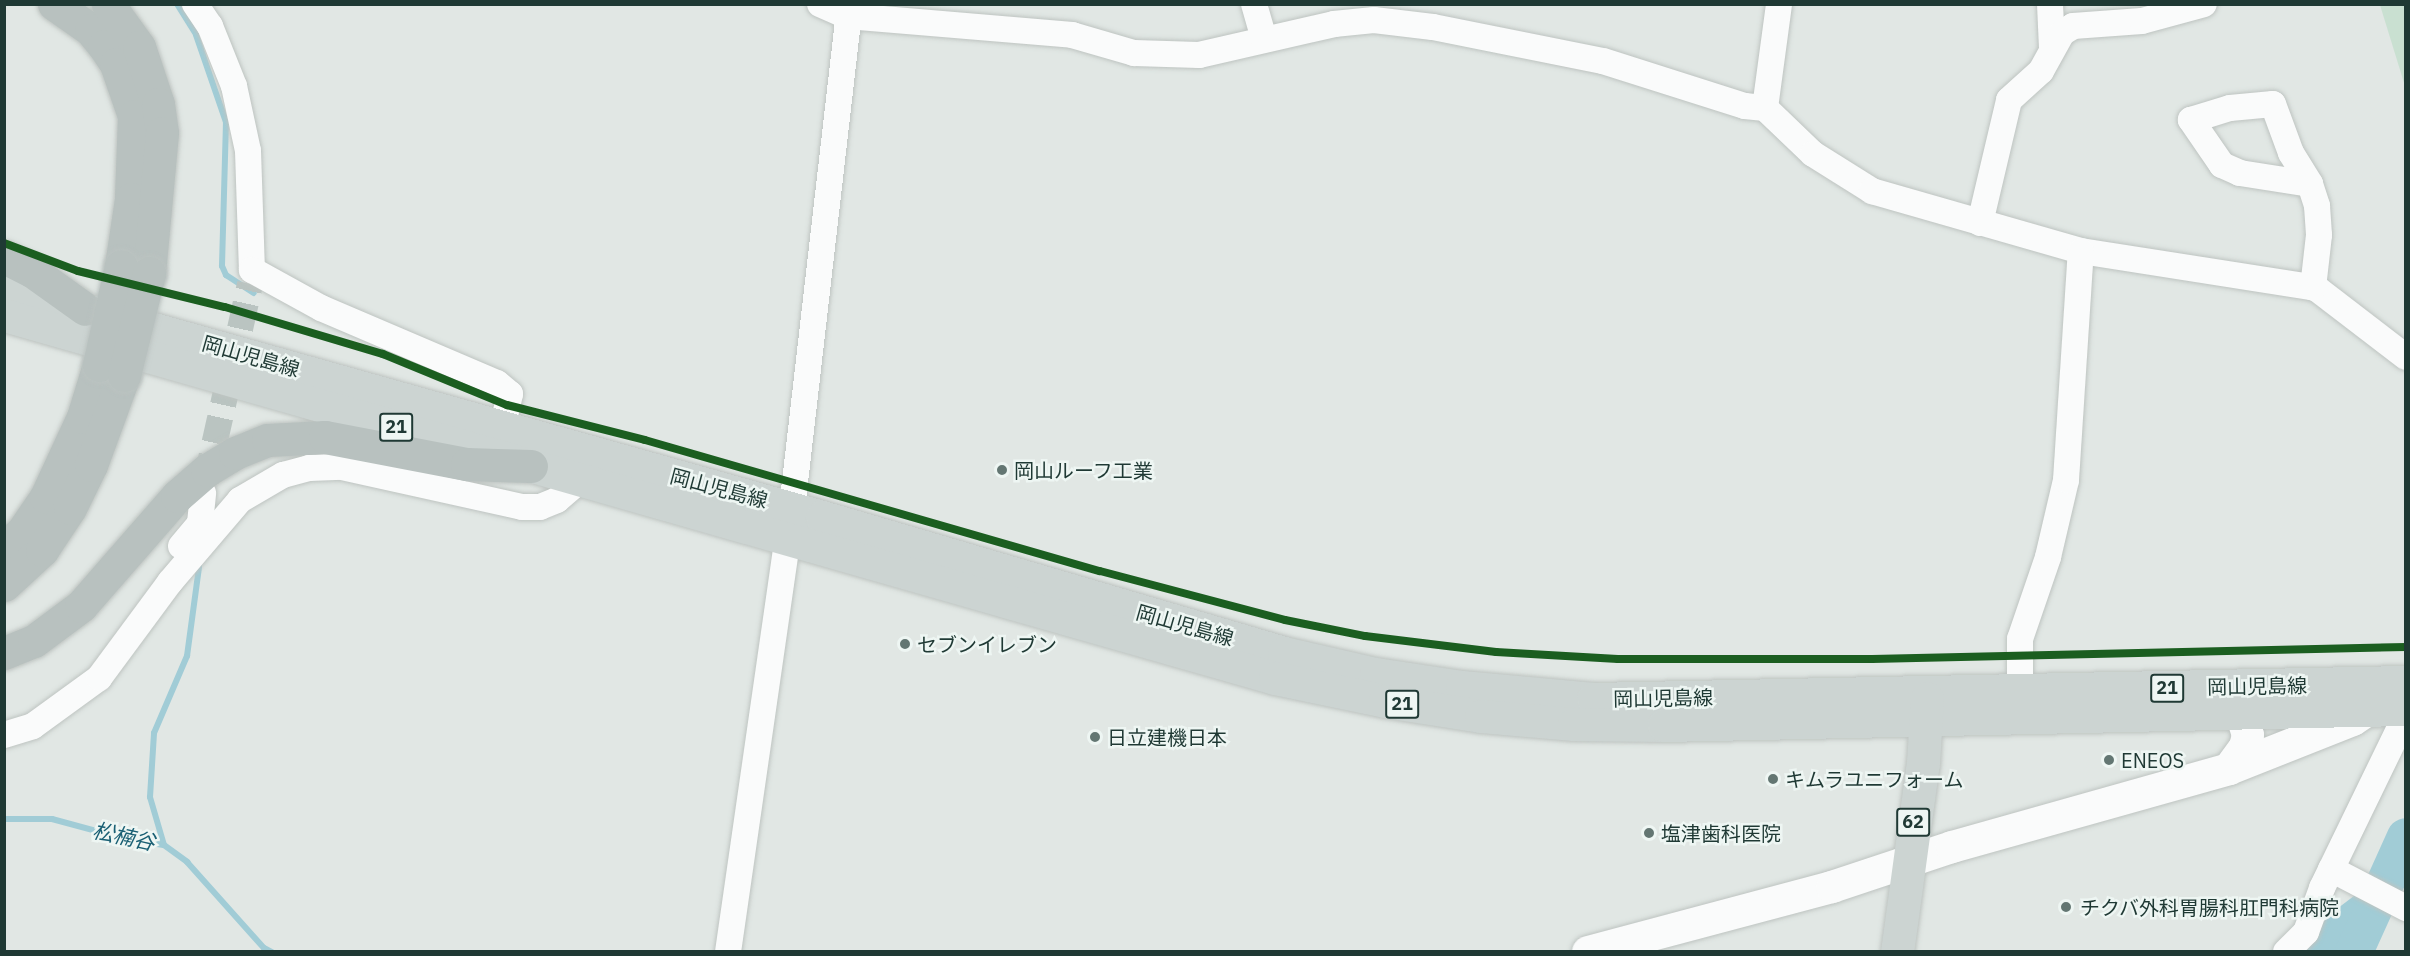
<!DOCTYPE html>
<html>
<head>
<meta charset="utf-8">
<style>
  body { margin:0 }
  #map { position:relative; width:2410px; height:956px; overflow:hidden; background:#e1e7e4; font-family:"IBM Plex Sans","Noto Sans JP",sans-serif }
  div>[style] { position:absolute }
  .green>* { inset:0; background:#c9e0d1 }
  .stream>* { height:6px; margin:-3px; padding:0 3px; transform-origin:3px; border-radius:3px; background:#a1ccd6 }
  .river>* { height:38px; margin:-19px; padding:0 19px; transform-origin:19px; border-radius:19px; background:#a1ccd6 }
  .minor-tunnel>* { height:26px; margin-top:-13px; transform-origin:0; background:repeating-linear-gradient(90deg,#bac4c1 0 26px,transparent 0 39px) }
  .roads { filter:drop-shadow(0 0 2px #bec4c1) drop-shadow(0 0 2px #bec4c1) }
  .minor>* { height:26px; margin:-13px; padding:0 13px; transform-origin:13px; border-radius:13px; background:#fafbfb }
  .tertiary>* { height:32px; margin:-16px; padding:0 16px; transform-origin:16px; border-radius:16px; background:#fafbfb }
  .primary>* { height:33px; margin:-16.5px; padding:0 16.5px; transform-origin:16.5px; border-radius:16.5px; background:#ccd4d2 }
  .motorway>* { height:33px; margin:-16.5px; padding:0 16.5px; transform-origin:16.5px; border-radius:16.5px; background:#b8c1bf }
  .bridges { filter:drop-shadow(0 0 2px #bbc3c1) drop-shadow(0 0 2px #bbc3c1) }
  .motorway-bridge>* { height:33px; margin:-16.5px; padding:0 16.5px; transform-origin:16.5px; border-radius:16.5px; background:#b8c1bf }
  .cycleway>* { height:8px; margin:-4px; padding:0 4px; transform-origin:4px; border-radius:4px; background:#1b5e20 }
  .dots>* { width:16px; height:16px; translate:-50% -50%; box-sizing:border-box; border:3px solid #eef6f3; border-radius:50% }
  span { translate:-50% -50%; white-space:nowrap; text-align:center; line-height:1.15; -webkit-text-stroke:5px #eef6f3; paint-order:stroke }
  .shield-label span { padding:2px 4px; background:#eef6f3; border:2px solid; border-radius:4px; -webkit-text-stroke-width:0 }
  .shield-label { font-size:18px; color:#1f3934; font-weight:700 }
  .street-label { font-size:20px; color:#1f3934 }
  .poi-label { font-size:20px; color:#1f3934 }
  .left { translate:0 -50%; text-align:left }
  .water-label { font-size:21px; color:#1a6074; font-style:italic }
  .frame { position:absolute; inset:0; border:6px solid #1f3934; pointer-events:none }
</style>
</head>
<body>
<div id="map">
  <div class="green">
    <div style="clip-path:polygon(2380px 5px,2405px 5px,2405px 86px)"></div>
  </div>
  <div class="stream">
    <div style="left:177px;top:4px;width:36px;rotate:58deg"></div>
    <div style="left:196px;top:35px;width:92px;rotate:71deg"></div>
    <div style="left:226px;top:122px;width:144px;rotate:91.6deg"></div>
    <div style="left:222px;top:266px;width:10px;rotate:66deg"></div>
    <div style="left:226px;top:275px;width:33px;rotate:33deg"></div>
    <div style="left:4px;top:819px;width:48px"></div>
    <div style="left:52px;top:819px;width:77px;rotate:15.1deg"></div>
    <div style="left:126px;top:839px;width:38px;rotate:9deg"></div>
    <div style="left:164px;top:845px;width:29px;rotate:36deg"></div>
    <div style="left:187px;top:862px;width:115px;rotate:48.2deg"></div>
    <div style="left:264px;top:948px;width:9px;rotate:27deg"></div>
    <div style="left:164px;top:845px;width:50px;rotate:-106.3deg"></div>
    <div style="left:150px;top:797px;width:64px;rotate:-86.4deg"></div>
    <div style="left:154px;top:733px;width:84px;rotate:-66.8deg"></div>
    <div style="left:187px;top:656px;width:90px;rotate:-82.3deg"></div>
  </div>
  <div class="river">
    <div style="left:2320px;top:952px;width:22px;rotate:-51deg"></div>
    <div style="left:2334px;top:935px;width:46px;rotate:-37.1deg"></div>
    <div style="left:2354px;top:952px;width:126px;rotate:-65.7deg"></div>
  </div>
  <div class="minor-tunnel">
    <div style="left:206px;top:481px;width:202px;rotate:-77.4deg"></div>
  </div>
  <div class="roads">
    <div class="minor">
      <div style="left:195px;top:4px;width:27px;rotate:56deg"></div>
      <div style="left:210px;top:26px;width:65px;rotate:68.2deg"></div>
      <div style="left:234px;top:86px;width:66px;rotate:77.8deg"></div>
      <div style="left:248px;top:151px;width:119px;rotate:88.1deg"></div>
      <div style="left:252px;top:270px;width:79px;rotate:28.8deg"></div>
      <div style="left:321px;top:308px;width:191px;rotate:23.1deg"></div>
      <div style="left:497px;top:383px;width:17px;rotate:40deg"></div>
      <div style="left:510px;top:394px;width:36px;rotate:103deg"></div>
      <div style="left:820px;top:4px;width:30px;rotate:24deg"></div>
      <div style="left:847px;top:16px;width:226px;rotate:4.8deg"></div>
      <div style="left:1072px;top:35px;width:65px;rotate:16.2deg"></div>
      <div style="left:1134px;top:53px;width:65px;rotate:1.8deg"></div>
      <div style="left:1199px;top:55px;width:139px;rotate:-12.9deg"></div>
      <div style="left:1334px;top:24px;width:40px;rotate:-5.7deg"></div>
      <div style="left:1374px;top:20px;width:59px;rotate:6.8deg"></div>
      <div style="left:1433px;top:27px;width:173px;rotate:11.3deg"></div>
      <div style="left:1603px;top:61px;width:149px;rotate:17.6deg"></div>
      <div style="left:1745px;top:106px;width:20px;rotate:6deg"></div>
      <div style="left:1765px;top:108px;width:66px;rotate:43.8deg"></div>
      <div style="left:1813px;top:154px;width:70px;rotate:32.1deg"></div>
      <div style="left:1872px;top:191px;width:217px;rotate:16deg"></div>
      <div style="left:2081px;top:251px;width:238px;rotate:8.9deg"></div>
      <div style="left:2316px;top:288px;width:113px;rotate:37.5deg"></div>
      <div style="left:1254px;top:4px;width:37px;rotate:74deg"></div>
      <div style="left:2050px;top:4px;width:44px;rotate:87.4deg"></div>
      <div style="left:1765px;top:108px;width:105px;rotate:-82.3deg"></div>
      <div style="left:2310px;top:184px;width:71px;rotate:-171.1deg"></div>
      <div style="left:2240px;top:173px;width:20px;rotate:-156deg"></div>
      <div style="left:2222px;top:165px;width:55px;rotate:-124.6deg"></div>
      <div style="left:2191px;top:120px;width:41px;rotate:-17.1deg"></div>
      <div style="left:2230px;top:108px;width:43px;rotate:-5.3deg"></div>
      <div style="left:2273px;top:104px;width:52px;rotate:69.8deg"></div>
      <div style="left:2291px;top:153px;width:36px;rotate:58deg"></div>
      <div style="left:2310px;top:184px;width:23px;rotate:72deg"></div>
      <div style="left:2317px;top:206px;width:29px;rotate:86deg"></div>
      <div style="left:2319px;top:235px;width:53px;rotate:96.5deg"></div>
      <div style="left:1980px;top:223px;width:126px;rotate:-76.7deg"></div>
      <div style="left:2009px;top:100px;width:43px;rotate:-42.2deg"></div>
      <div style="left:2041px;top:71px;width:43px;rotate:-61.1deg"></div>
      <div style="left:2062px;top:33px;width:13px;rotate:-32deg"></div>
      <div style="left:2073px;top:26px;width:69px;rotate:-4.1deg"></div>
      <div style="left:2142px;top:21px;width:64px;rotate:-15.3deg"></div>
      <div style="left:181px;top:546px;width:30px;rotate:-50deg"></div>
      <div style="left:200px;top:523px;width:30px;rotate:-84deg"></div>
      <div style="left:2020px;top:691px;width:52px;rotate:-90deg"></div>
      <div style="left:2020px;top:639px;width:87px;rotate:-71.1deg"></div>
      <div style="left:2048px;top:557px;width:79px;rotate:-76.8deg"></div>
      <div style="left:2066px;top:480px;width:229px;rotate:-86.3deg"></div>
      <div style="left:4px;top:735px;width:30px;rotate:-17deg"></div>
      <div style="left:33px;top:726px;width:82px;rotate:-36deg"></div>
      <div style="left:99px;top:678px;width:119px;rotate:-53.5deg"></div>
      <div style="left:170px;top:582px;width:108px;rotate:-49.5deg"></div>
      <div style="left:240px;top:500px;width:50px;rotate:-30.2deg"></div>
      <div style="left:283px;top:475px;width:27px;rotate:-15deg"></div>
      <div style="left:309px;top:468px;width:33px;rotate:-2deg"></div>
      <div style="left:342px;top:467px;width:184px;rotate:12.5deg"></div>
      <div style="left:522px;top:507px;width:18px"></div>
      <div style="left:540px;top:507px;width:18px;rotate:-22deg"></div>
      <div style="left:557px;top:500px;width:30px;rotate:-41deg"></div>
      <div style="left:2331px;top:869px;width:85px;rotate:27.5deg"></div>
      <div style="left:728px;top:952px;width:449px;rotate:-81.8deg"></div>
      <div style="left:792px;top:508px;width:507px;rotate:-83.44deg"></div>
      <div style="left:2286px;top:952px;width:28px;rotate:-45deg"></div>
      <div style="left:2306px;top:932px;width:47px;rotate:-70deg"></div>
      <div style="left:2322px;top:888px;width:192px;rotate:-64.1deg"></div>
    </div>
    <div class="tertiary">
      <div style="left:2229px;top:769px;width:27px;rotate:-54deg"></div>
      <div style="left:2245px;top:747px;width:12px;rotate:-76deg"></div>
      <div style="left:2248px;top:735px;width:23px;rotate:-108deg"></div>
      <div style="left:1588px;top:952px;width:253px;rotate:-14.9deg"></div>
      <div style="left:1832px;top:887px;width:126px;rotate:-18.4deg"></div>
      <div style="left:1952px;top:847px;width:288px;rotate:-15.7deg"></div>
      <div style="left:2229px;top:769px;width:133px;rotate:-21.6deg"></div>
      <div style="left:2353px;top:720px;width:18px;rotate:-34deg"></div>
    </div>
    <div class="primary">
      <div style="left:4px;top:287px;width:850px;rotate:15.7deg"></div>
      <div style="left:822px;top:517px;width:482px;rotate:16.4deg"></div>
      <div style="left:1284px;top:653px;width:94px;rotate:12.9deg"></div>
      <div style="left:1376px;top:674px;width:87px;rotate:8.6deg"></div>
      <div style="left:1462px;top:687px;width:132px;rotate:5.2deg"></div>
      <div style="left:1593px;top:699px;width:813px;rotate:-1.2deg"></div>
      <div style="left:4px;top:315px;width:1322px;rotate:15.94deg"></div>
      <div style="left:1275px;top:678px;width:112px;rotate:11.8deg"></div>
      <div style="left:1385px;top:701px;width:97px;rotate:8.9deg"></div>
      <div style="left:1481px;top:716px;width:93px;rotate:4.9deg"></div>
      <div style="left:1574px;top:724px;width:90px;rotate:0.6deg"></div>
      <div style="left:1664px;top:725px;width:742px;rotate:-1.24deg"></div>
      <div style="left:1897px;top:952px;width:191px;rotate:-82.2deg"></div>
      <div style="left:1923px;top:763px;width:65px;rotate:-86.5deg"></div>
    </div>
    <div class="motorway">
      <div style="left:54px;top:4px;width:45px;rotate:35.1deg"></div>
      <div style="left:91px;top:30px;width:21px;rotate:51deg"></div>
      <div style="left:104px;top:46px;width:22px;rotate:56deg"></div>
      <div style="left:116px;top:64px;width:55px;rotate:70.9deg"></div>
      <div style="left:134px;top:116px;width:83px;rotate:92.1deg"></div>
      <div style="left:131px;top:199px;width:68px;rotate:98.5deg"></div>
      <div style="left:108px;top:4px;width:53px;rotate:54.2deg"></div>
      <div style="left:139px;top:47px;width:60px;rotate:71.6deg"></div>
      <div style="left:158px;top:104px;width:29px;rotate:82deg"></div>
      <div style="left:162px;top:133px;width:141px;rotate:95.3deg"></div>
      <div style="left:4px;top:257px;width:31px;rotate:27deg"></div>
      <div style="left:32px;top:271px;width:65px;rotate:35.6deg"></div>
      <div style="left:4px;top:548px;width:24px;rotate:-42deg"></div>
      <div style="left:22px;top:532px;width:42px;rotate:-55.6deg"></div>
      <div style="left:46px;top:497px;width:88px;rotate:-65.2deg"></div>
      <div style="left:83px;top:417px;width:54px;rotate:-72.9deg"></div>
      <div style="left:4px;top:585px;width:52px;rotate:-42.6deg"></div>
      <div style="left:42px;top:550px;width:50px;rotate:-56.3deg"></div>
      <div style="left:70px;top:508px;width:48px;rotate:-64deg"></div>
      <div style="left:91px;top:465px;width:96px;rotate:-69.9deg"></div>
      <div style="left:4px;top:653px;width:32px;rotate:-22deg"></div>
      <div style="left:34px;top:641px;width:59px;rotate:-36.7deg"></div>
      <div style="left:81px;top:606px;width:146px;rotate:-48.9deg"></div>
      <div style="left:177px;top:496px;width:40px;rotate:-41deg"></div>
      <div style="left:207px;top:470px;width:33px;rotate:-31deg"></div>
      <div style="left:235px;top:453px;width:35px;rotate:-22deg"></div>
      <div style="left:268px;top:440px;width:57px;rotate:-3deg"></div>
      <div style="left:325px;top:437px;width:145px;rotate:10.8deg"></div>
      <div style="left:467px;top:464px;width:64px;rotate:1.8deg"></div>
    </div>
  </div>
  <div class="bridges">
    <div class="motorway-bridge">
      <div style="left:99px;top:365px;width:101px;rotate:-77.5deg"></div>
      <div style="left:124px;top:375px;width:105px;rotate:-76.2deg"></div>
    </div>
  </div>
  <div class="cycleway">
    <div style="left:4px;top:243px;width:79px;rotate:20.7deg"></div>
    <div style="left:78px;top:271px;width:151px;rotate:13.8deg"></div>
    <div style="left:225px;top:307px;width:165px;rotate:16.6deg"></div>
    <div style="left:383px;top:354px;width:134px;rotate:22.4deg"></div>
    <div style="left:507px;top:405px;width:142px;rotate:14.2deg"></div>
    <div style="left:645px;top:440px;width:473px;rotate:16.1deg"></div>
    <div style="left:1100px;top:571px;width:191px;rotate:14.8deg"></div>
    <div style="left:1285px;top:620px;width:82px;rotate:11.3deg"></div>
    <div style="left:1365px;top:636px;width:132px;rotate:7deg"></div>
    <div style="left:1496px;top:652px;width:122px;rotate:3.3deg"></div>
    <div style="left:1618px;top:659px;width:254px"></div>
    <div style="left:1872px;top:659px;width:534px;rotate:-1.29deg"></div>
  </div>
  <div class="dots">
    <div style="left:1002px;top:470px;background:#637672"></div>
    <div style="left:905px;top:644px;background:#637672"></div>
    <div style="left:1095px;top:737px;background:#637672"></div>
    <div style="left:2109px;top:760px;background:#637672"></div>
    <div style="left:1773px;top:779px;background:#637672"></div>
    <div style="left:1649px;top:833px;background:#637672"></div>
    <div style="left:2066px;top:907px;background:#637672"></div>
  </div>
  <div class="shield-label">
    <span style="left:396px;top:427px">21</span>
    <span style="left:2167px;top:688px">21</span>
    <span style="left:1402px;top:704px">21</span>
    <span style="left:1913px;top:822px">62</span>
  </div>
  <div class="street-label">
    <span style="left:251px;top:356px;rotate:16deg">岡山児島線</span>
    <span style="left:719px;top:488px;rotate:15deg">岡山児島線</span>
    <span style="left:1185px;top:625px;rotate:16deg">岡山児島線</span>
    <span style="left:2257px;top:686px;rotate:-1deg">岡山児島線</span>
    <span style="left:1663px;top:698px;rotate:-1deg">岡山児島線</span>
  </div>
  <div class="poi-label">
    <span class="left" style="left:1014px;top:470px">岡山ルーフ工業</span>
    <span class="left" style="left:917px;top:644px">セブンイレブン</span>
    <span class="left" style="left:1107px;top:737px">日立建機日本</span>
    <span class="left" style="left:2121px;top:760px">ENEOS</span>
    <span class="left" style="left:1785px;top:779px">キムラユニフォーム</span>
    <span class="left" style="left:1661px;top:833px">塩津歯科医院</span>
    <span class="left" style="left:2080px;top:907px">チクバ外科胃腸科肛門科病院</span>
  </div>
  <div class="water-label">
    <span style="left:124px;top:836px;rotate:12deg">松楠谷</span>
  </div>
  <div class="frame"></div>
</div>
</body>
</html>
